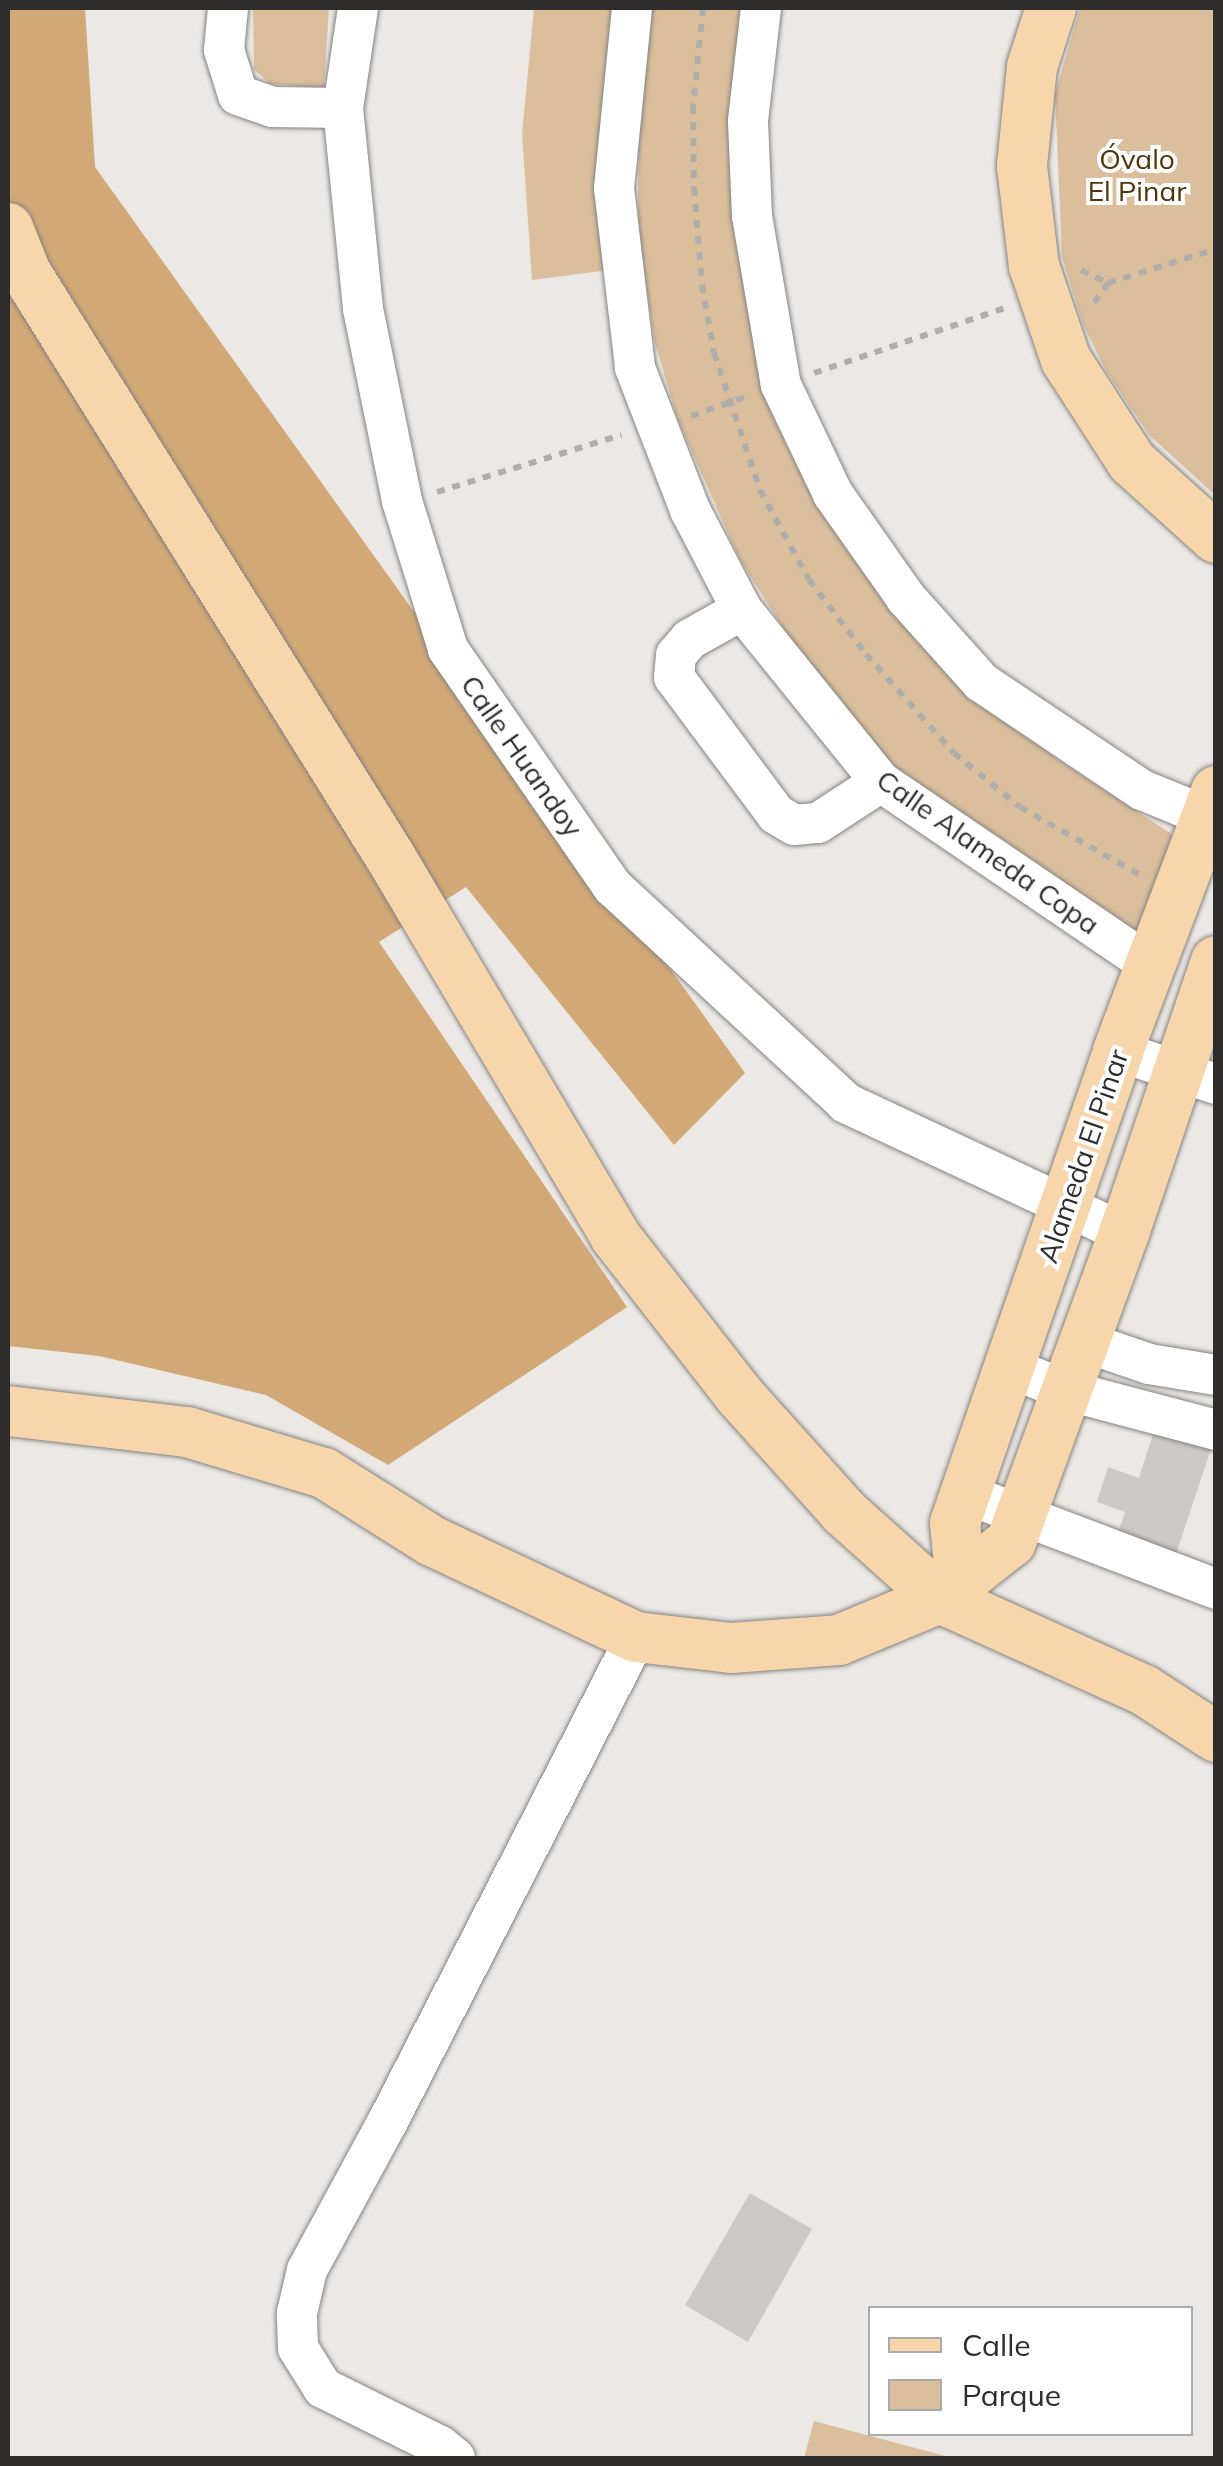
<!DOCTYPE html>
<html>
<head>
<meta charset="utf-8">
<style>
  body { margin:0 }
  #map { position:relative; width:1223px; height:2466px; overflow:hidden; background:#ebe8e5; font-family:Mulish,sans-serif }
  div>[style] { position:absolute }
  .green>* { inset:0; background:#dbbf9d }
  .forest>* { inset:0; background:#d2a976 }
  .building>* { inset:0; background:#ccc9c6 }
  .path>* { height:6px; margin-top:-3px; transform-origin:0; background:repeating-linear-gradient(90deg,#b0aeab 0 8px,transparent 0 16px) }
  .roads { filter:drop-shadow(0 0 2px #858381) drop-shadow(0 0 2px #858381) }
  .minor>* { height:40px; margin:-20px; padding:0 20px; transform-origin:20px; border-radius:20px; background:#fff }
  .major>* { height:50px; margin:-25px; padding:0 25px; transform-origin:25px; border-radius:25px; background:#f8d6ab }
  span { translate:-50% -50%; white-space:nowrap; text-align:center; line-height:1.15; -webkit-text-stroke:8px #fff; paint-order:stroke }
  .park-label { font-size:28px; color:#50340a }
  .street-label { font-size:28px; color:#2e2d2c }
  .frame { position:absolute; inset:0; border:10px solid #2e2d2c; pointer-events:none }
  .legend { position:absolute; left:868px; top:2306px; width:325px; height:130px; box-sizing:border-box; background:#fff; border:2px solid #ababab; margin:0; padding:12px 18px; list-style:none; font-size:30px; color:#2e2d2c }
  .legend li { display:flex; align-items:center; gap:20px; height:50px }
  .legend b { width:50px; border:2px solid #ababab }
</style>
</head>
<body>
<div id="map">
  <div class="green">
    <div style="clip-path:polygon(253px 8px,329px 8px,324px 88px,271px 84px,254px 70px)"></div>
    <div style="clip-path:polygon(534px 8px,617px 8px,609px 270px,532px 280px,522px 134px)"></div>
    <div style="clip-path:polygon(651px 8px,762px 8px,748px 81px,781px 385px,970px 690px,1057px 759px,1190px 846px,1152px 943px,893px 769px,804px 661px,739px 558px,678px 420px,655px 343px,638px 232px,639px 84px)"></div>
    <div style="clip-path:polygon(1080px 8px,1215px 8px,1215px 495px,1150px 436px,1106px 371px,1083px 324px,1062px 257px,1055px 94px)"></div>
    <div style="clip-path:polygon(814px 2421px,953px 2458px,804px 2458px)"></div>
  </div>
  <div class="forest">
    <div style="clip-path:polygon(8px 8px,85px 8px,95px 167px,745px 1073px,674px 1145px,466px 887px,379px 942px,627px 1307px,388px 1465px,266px 1395px,99px 1356px,8px 1346px)"></div>
  </div>
  <div class="building">
    <div style="clip-path:polygon(1158px 1418px,1215px 1437px,1175px 1557px,1117px 1536px,1125px 1512px,1097px 1502px,1108px 1467px,1139px 1478px)"></div>
    <div style="clip-path:polygon(750px 2193px,812px 2229px,748px 2342px,685px 2305px)"></div>
  </div>
  <div class="path">
    <div style="left:703px;top:8px;width:99px;rotate:95.8deg"></div>
    <div style="left:693px;top:106px;width:82px;rotate:89.3deg"></div>
    <div style="left:694px;top:188px;width:97px;rotate:85.3deg"></div>
    <div style="left:702px;top:285px;width:69px;rotate:80deg"></div>
    <div style="left:714px;top:353px;width:145px;rotate:71.4deg"></div>
    <div style="left:760px;top:490px;width:102px;rotate:61.4deg"></div>
    <div style="left:809px;top:580px;width:93px;rotate:52.4deg"></div>
    <div style="left:866px;top:654px;width:132px;rotate:48.4deg"></div>
    <div style="left:954px;top:753px;width:85px;rotate:39.3deg"></div>
    <div style="left:1020px;top:807px;width:138px;rotate:29.5deg"></div>
    <div style="left:1081px;top:270px;width:30px;rotate:26deg"></div>
    <div style="left:1108px;top:283px;width:28px;rotate:125deg"></div>
    <div style="left:1108px;top:283px;width:113px;rotate:-17.5deg"></div>
    <div style="left:814px;top:373px;width:202px;rotate:-18.8deg"></div>
    <div style="left:691px;top:416px;width:57px;rotate:-19.4deg"></div>
    <div style="left:437px;top:492px;width:193px;rotate:-17.2deg"></div>
  </div>
  <div class="roads">
    <div class="minor">
      <div style="left:228px;top:8px;width:42px;rotate:95.4deg"></div>
      <div style="left:224px;top:50px;width:47px;rotate:72.7deg"></div>
      <div style="left:238px;top:95px;width:36px;rotate:19deg"></div>
      <div style="left:272px;top:107px;width:71px;rotate:0.8deg"></div>
      <div style="left:358px;top:8px;width:101px;rotate:98.5deg"></div>
      <div style="left:343px;top:108px;width:202px;rotate:84.3deg"></div>
      <div style="left:363px;top:309px;width:196px;rotate:78.5deg"></div>
      <div style="left:402px;top:501px;width:155px;rotate:72.7deg"></div>
      <div style="left:448px;top:649px;width:290px;rotate:55.3deg"></div>
      <div style="left:613px;top:887px;width:318px;rotate:42.8deg"></div>
      <div style="left:846px;top:1103px;width:307px;rotate:25.1deg"></div>
      <div style="left:632px;top:8px;width:181px;rotate:95.7deg"></div>
      <div style="left:614px;top:188px;width:181px;rotate:83.3deg"></div>
      <div style="left:635px;top:368px;width:152px;rotate:68.8deg"></div>
      <div style="left:690px;top:510px;width:113px;rotate:62.5deg"></div>
      <div style="left:742px;top:610px;width:221px;rotate:51.1deg"></div>
      <div style="left:881px;top:782px;width:324px;rotate:34.2deg"></div>
      <div style="left:761px;top:8px;width:114px;rotate:96.6deg"></div>
      <div style="left:748px;top:121px;width:95px;rotate:87.6deg"></div>
      <div style="left:752px;top:216px;width:171px;rotate:80.3deg"></div>
      <div style="left:781px;top:385px;width:121px;rotate:64.5deg"></div>
      <div style="left:833px;top:494px;width:127px;rotate:54.9deg"></div>
      <div style="left:906px;top:598px;width:113px;rotate:48.2deg"></div>
      <div style="left:981px;top:682px;width:194px;rotate:33.9deg"></div>
      <div style="left:1142px;top:790px;width:80px;rotate:22.1deg"></div>
      <div style="left:742px;top:610px;width:60px;rotate:150.9deg"></div>
      <div style="left:690px;top:639px;width:21px;rotate:131deg"></div>
      <div style="left:676px;top:655px;width:22px;rotate:95deg"></div>
      <div style="left:674px;top:677px;width:171px;rotate:53.3deg"></div>
      <div style="left:776px;top:814px;width:21px;rotate:31deg"></div>
      <div style="left:794px;top:825px;width:24px;rotate:-5deg"></div>
      <div style="left:818px;top:823px;width:75px;rotate:-33.1deg"></div>
      <div style="left:1118px;top:1051px;width:103px;rotate:18.6deg"></div>
      <div style="left:1082px;top:1341px;width:71px;rotate:18.9deg"></div>
      <div style="left:1149px;top:1364px;width:68px;rotate:9.3deg"></div>
      <div style="left:1008px;top:1367px;width:61px;rotate:22deg"></div>
      <div style="left:1065px;top:1390px;width:156px;rotate:14.8deg"></div>
      <div style="left:966px;top:1494px;width:267px;rotate:20.8deg"></div>
      <div style="left:455px;top:2458px;width:19px;rotate:-141deg"></div>
      <div style="left:440px;top:2446px;width:131px;rotate:-153.6deg"></div>
      <div style="left:323px;top:2388px;width:47px;rotate:-122deg"></div>
      <div style="left:298px;top:2348px;width:35px;rotate:-92deg"></div>
      <div style="left:297px;top:2313px;width:44px;rotate:-76.9deg"></div>
      <div style="left:307px;top:2270px;width:170px;rotate:-61.5deg"></div>
      <div style="left:388px;top:2121px;width:544px;rotate:-62.87deg"></div>
    </div>
    <div class="major">
      <div style="left:1051px;top:8px;width:62px;rotate:107.9deg"></div>
      <div style="left:1032px;top:67px;width:100px;rotate:95.8deg"></div>
      <div style="left:1022px;top:166px;width:101px;rotate:83.2deg"></div>
      <div style="left:1034px;top:266px;width:99px;rotate:71.2deg"></div>
      <div style="left:1066px;top:360px;width:121px;rotate:57.1deg"></div>
      <div style="left:1132px;top:462px;width:113px;rotate:42.1deg"></div>
      <div style="left:8px;top:228px;width:48px;rotate:68.2deg"></div>
      <div style="left:26px;top:273px;width:690px;rotate:58.04deg"></div>
      <div style="left:391px;top:858px;width:439px;rotate:59.3deg"></div>
      <div style="left:615px;top:1236px;width:203px;rotate:52deg"></div>
      <div style="left:740px;top:1396px;width:156px;rotate:48.1deg"></div>
      <div style="left:844px;top:1512px;width:129px;rotate:41.9deg"></div>
      <div style="left:940px;top:1598px;width:224px;rotate:24.3deg"></div>
      <div style="left:1144px;top:1690px;width:86px;rotate:33.1deg"></div>
      <div style="left:8px;top:1411px;width:180px;rotate:6.7deg"></div>
      <div style="left:187px;top:1432px;width:143px;rotate:16.7deg"></div>
      <div style="left:324px;top:1473px;width:128px;rotate:32.2deg"></div>
      <div style="left:432px;top:1541px;width:225px;rotate:25.2deg"></div>
      <div style="left:636px;top:1637px;width:96px;rotate:6.6deg"></div>
      <div style="left:731px;top:1648px;width:108px;rotate:-4.2deg"></div>
      <div style="left:839px;top:1640px;width:109px;rotate:-22.6deg"></div>
      <div style="left:940px;top:1598px;width:90px;rotate:-38.3deg"></div>
      <div style="left:1011px;top:1542px;width:329px;rotate:-69.9deg"></div>
      <div style="left:1124px;top:1233px;width:287px;rotate:-71.3deg"></div>
      <div style="left:961px;top:1585px;width:62px;rotate:-95.5deg"></div>
      <div style="left:955px;top:1523px;width:499px;rotate:-70.9deg"></div>
      <div style="left:1118px;top:1051px;width:278px;rotate:-69.3deg"></div>
    </div>
  </div>
  <div class="park-label">
    <span style="left:1137px;top:175px">Óvalo<br>El Pinar</span>
  </div>
  <div class="street-label">
    <span style="left:522px;top:756px;rotate:55deg">Calle Huandoy</span>
    <span style="left:988px;top:852px;rotate:35deg">Calle Alameda Copa</span>
    <span style="left:1083px;top:1156px;rotate:-71deg">Alameda El Pinar</span>
  </div>
  <div class="frame"></div>
  <ul class="legend">
  <li><b style="height:12px;background:#f8d6ab"></b>Calle</li>
  <li><b style="height:28px;background:#dbbf9d"></b>Parque</li>
  </ul>
</div>
</body>
</html>
